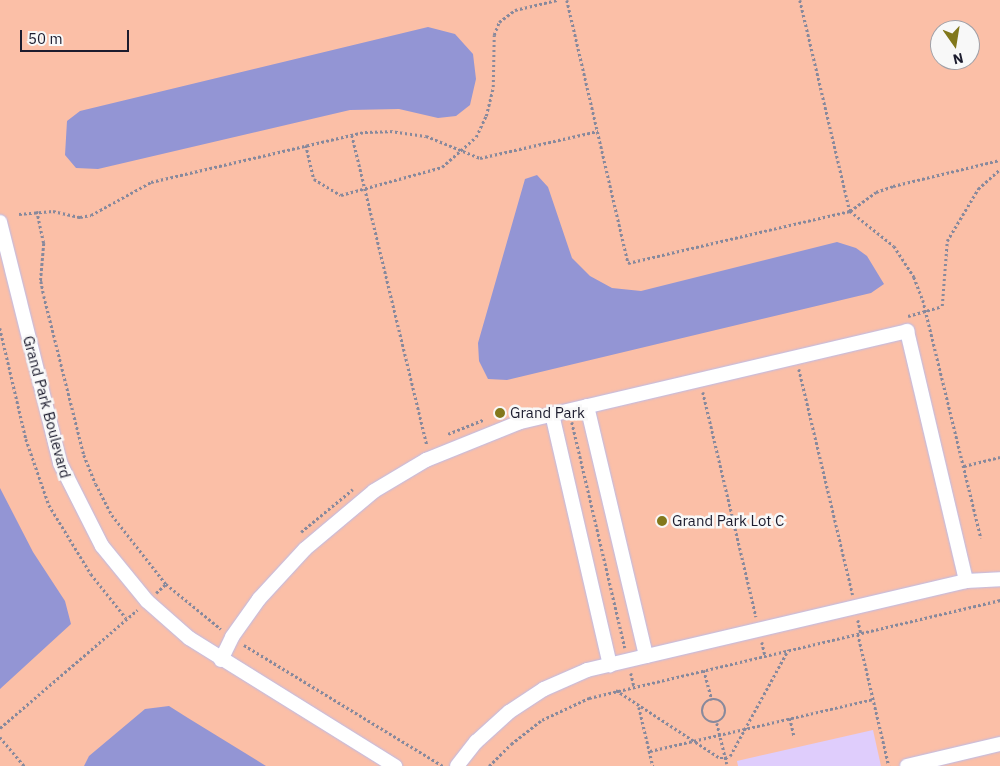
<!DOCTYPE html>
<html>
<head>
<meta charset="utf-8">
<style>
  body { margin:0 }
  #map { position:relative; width:1000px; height:766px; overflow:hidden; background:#e7e9fd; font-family:"IBM Plex Sans",sans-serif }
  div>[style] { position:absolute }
  .green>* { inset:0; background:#fbbfa7 }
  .water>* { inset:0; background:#9395d4 }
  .building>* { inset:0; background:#dfcdfc }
  .path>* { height:2.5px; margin-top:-1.25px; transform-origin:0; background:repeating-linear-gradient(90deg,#88899c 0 2.5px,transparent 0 5px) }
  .path>.ring { margin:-1.25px; padding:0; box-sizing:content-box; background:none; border:2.5px solid #88899c; border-radius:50% }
  .roads { filter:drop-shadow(0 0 1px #b9bbeb) drop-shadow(0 0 1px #b9bbeb) }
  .minor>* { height:14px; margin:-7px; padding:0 7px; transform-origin:7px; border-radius:7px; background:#fff }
  .dots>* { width:14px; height:14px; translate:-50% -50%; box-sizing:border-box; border:2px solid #f8f8f8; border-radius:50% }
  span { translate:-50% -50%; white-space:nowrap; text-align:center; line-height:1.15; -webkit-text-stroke:5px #f8f8f8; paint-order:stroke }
  .street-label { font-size:15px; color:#1c1c2e }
  .poi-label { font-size:15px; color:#1c1c2e }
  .left { translate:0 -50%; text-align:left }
  .north { position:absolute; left:930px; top:20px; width:50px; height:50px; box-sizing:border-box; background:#f8f8f8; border:1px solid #a0a0a7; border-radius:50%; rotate:167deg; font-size:14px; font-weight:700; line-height:20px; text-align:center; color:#1c1c2e }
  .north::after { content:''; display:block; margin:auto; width:18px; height:22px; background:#82781c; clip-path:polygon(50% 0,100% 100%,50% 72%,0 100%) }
  .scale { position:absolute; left:20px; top:30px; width:109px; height:22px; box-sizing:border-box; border:2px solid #1c1c2e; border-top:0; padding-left:6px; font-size:15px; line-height:18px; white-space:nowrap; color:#1c1c2e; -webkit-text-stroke:4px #f8f8f8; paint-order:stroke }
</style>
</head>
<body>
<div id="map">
  <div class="green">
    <div style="clip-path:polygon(evenodd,0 0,1000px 0,1000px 766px,0 766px,0 0,940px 30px,970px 30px,970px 60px,940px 60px,940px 30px)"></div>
  </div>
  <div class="water">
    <div style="clip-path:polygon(428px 27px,455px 34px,473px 54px,476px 79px,470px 105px,456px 116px,438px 118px,399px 109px,350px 110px,98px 169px,76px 168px,65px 155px,67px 121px,80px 111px)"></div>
    <div style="clip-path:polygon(537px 175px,548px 187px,572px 258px,590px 276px,612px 288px,641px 291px,837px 242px,856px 248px,867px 256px,884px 284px,871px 293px,507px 380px,488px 379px,479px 361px,478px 343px,525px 179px)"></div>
    <div style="clip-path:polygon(0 488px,33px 552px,65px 601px,71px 624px,0 689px)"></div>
    <div style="clip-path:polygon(169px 706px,188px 718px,266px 766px,84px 766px,89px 756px,145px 709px)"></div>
  </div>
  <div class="building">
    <div style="clip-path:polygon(873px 730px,881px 766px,738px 766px,737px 761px)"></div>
  </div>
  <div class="path">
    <div style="left:567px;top:0;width:270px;rotate:76.9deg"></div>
    <div style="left:628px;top:263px;width:228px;rotate:-13.2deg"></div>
    <div style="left:850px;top:211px;width:32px;rotate:-36deg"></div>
    <div style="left:876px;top:192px;width:18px;rotate:-19deg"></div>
    <div style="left:893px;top:186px;width:110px;rotate:-13.7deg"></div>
    <div style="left:800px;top:0;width:217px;rotate:76.7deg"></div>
    <div style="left:850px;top:211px;width:56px;rotate:38.5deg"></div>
    <div style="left:894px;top:246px;width:37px;rotate:57deg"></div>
    <div style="left:914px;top:277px;width:25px;rotate:69deg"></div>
    <div style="left:923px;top:300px;width:245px;rotate:76.3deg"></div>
    <div style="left:352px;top:135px;width:318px;rotate:76.4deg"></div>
    <div style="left:306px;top:145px;width:35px;rotate:77deg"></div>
    <div style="left:314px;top:179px;width:31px;rotate:31deg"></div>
    <div style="left:341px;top:195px;width:105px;rotate:-15.5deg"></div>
    <div style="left:442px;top:167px;width:45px;rotate:-41.4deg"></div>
    <div style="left:476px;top:137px;width:23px;rotate:-65deg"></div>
    <div style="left:486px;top:116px;width:30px;rotate:-76deg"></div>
    <div style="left:493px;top:87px;width:52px;rotate:-88.9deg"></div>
    <div style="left:494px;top:35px;width:14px;rotate:-69deg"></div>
    <div style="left:499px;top:22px;width:20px;rotate:-37deg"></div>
    <div style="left:515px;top:10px;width:43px;rotate:-13.4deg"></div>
    <div style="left:37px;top:211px;width:33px;rotate:78deg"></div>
    <div style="left:44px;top:243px;width:38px;rotate:95deg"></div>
    <div style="left:41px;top:281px;width:15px;rotate:79deg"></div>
    <div style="left:44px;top:296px;width:164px;rotate:75.9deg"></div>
    <div style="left:84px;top:455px;width:31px;rotate:68deg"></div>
    <div style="left:96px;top:484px;width:35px;rotate:63deg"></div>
    <div style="left:112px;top:515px;width:88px;rotate:52deg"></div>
    <div style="left:166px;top:584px;width:71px;rotate:39.3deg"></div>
    <div style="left:19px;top:214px;width:34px;rotate:-5deg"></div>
    <div style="left:53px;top:211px;width:28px;rotate:13deg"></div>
    <div style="left:80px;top:217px;width:11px;rotate:-10deg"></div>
    <div style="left:91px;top:215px;width:68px;rotate:-28.8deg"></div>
    <div style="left:151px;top:182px;width:220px;rotate:-13.2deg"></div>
    <div style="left:365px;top:132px;width:25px;rotate:-2deg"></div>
    <div style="left:390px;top:131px;width:36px;rotate:8deg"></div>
    <div style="left:426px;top:136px;width:58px;rotate:22.2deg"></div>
    <div style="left:480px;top:158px;width:121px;rotate:-12.9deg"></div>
    <div style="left:908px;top:316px;width:35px;rotate:-16deg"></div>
    <div style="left:942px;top:306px;width:65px;rotate:-85.6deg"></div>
    <div style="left:947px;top:241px;width:61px;rotate:-59.2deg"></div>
    <div style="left:978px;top:189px;width:30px;rotate:-42deg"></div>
    <div style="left:0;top:328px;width:114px;rotate:76.8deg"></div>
    <div style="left:26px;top:439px;width:70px;rotate:70.8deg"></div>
    <div style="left:49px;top:505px;width:81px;rotate:58.7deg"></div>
    <div style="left:91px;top:574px;width:56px;rotate:51.5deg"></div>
    <div style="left:799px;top:369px;width:232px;rotate:76.6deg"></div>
    <div style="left:703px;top:392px;width:231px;rotate:76.7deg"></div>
    <div style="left:572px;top:422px;width:232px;rotate:76.8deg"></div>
    <div style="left:448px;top:434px;width:38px;rotate:-22deg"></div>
    <div style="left:964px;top:466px;width:37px;rotate:-14deg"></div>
    <div style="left:301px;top:532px;width:67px;rotate:-39.6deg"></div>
    <div style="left:156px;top:593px;width:13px;rotate:-42deg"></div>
    <div style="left:858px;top:620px;width:13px;rotate:77deg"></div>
    <div style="left:858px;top:634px;width:136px;rotate:76.8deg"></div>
    <div style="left:762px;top:642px;width:13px;rotate:77deg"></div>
    <div style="left:244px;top:645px;width:233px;rotate:31.3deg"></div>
    <div style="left:704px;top:670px;width:31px;rotate:75deg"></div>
    <div style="left:631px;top:673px;width:13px;rotate:77deg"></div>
    <div style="left:616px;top:690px;width:124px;rotate:33.2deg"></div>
    <div style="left:720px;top:758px;width:5px"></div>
    <div style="left:725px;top:758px;width:5px;rotate:-22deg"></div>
    <div style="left:730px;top:756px;width:121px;rotate:-61.3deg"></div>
    <div class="ring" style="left:702px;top:699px;width:21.5px;height:21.5px"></div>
    <div style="left:639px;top:707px;width:61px;rotate:76.7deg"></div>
    <div style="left:790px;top:718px;width:18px;rotate:77deg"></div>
    <div style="left:717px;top:723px;width:42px;rotate:76.3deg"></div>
    <div style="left:0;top:728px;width:181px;rotate:-40.7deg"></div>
    <div style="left:0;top:737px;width:38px;rotate:50deg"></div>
    <div style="left:650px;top:751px;width:229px;rotate:-13.1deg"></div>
    <div style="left:489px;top:766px;width:31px;rotate:-45deg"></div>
    <div style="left:511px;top:744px;width:39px;rotate:-38deg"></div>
    <div style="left:542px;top:720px;width:52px;rotate:-25.1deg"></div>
    <div style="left:589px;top:698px;width:423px;rotate:-13.4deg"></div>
  </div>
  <div class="roads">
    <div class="minor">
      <div style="left:0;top:222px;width:248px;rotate:76deg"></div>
      <div style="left:60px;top:463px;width:93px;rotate:63.2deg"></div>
      <div style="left:102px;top:546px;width:71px;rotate:50.7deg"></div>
      <div style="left:147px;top:601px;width:56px;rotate:41.4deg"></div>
      <div style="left:189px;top:638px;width:243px;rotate:31.9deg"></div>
      <div style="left:587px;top:406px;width:257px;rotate:76.7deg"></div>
      <div style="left:552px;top:414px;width:258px;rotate:77deg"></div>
      <div style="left:221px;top:660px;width:25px;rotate:-64deg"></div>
      <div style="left:232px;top:637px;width:47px;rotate:-54.6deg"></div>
      <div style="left:259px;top:599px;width:68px;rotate:-47.4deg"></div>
      <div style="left:305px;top:549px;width:90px;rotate:-40deg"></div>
      <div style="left:374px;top:491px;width:61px;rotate:-30.8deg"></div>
      <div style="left:426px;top:460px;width:101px;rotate:-22deg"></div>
      <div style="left:520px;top:422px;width:398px;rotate:-13.2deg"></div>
      <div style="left:907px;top:331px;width:257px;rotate:76.7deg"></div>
      <div style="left:457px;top:766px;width:31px;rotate:-52deg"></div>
      <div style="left:476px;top:742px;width:45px;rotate:-42.3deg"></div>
      <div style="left:509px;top:712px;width:42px;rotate:-33.3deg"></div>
      <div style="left:544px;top:689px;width:47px;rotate:-23.8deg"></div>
      <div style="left:587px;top:670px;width:389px;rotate:-13.2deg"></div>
      <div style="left:966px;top:581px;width:34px;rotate:-3deg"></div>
      <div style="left:907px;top:766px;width:96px;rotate:-13.3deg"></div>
    </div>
  </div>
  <div class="dots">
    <div style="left:500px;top:413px;background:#82781c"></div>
    <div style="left:662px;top:521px;background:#82781c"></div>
  </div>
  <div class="street-label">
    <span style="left:47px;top:407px;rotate:75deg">Grand Park Boulevard</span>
  </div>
  <div class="poi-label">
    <span class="left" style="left:510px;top:413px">Grand Park</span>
    <span class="left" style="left:672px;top:521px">Grand Park Lot C</span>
  </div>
  <div class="north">N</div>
  <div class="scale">50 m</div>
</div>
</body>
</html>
